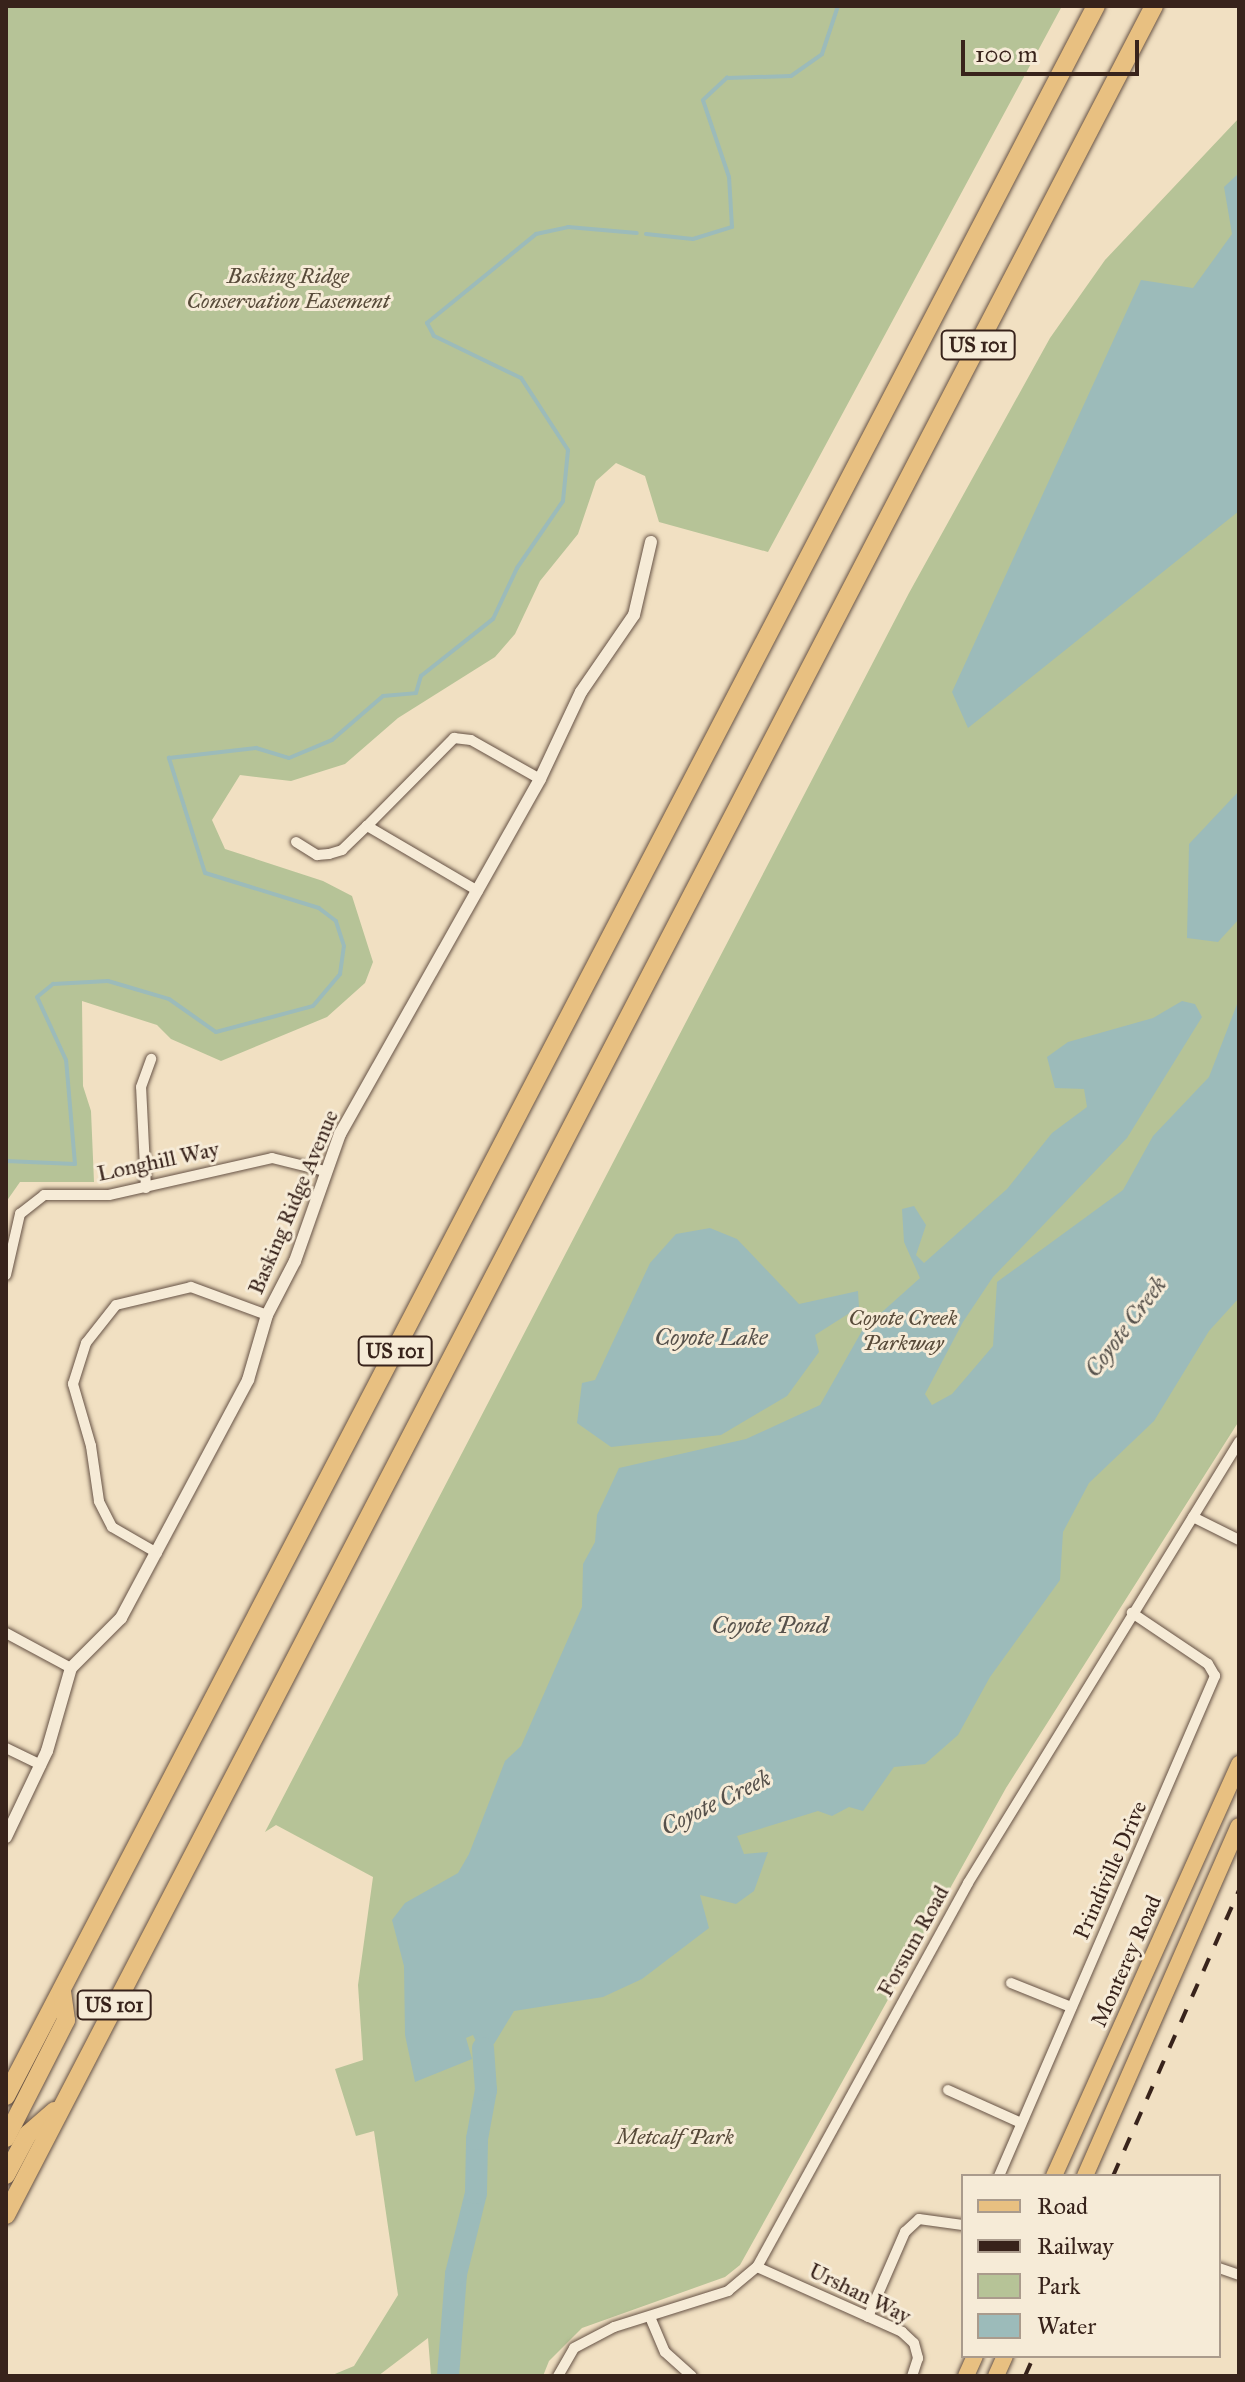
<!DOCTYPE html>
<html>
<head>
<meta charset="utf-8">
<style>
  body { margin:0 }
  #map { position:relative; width:1245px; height:2382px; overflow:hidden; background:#f1e0c2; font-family:"IM FELL Great Primer",serif }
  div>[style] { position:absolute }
  .green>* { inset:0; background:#b6c397 }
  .water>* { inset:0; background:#9cbbba }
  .stream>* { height:4px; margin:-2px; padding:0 2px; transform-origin:2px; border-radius:2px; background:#9cbbba }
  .river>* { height:22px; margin:-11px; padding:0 11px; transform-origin:11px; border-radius:11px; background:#9cbbba }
  .roads { filter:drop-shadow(0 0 2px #665245) drop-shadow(0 0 2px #665245) }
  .minor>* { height:10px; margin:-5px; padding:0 5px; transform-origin:5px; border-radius:5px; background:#f6ebd7 }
  .tertiary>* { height:12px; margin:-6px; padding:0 6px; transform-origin:6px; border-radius:6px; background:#f6ebd7 }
  .primary>* { height:16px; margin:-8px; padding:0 8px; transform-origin:8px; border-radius:8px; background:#e8c081 }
  .motorway>* { height:18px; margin:-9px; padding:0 9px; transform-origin:9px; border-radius:9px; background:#e8c081 }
  .rail>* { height:4px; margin-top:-2px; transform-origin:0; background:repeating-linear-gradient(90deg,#38231b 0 14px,transparent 0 28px) }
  span { translate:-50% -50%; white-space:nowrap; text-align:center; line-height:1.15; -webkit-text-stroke:6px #f6ebd7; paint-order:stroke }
  .shield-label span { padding:2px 6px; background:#f6ebd7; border:2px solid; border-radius:6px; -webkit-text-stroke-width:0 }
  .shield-label { font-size:20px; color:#38231b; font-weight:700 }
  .park-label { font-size:22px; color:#584b3a; font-style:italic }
  .street-label { font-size:22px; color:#38231b }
  .water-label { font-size:24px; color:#56514b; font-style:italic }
  .frame { position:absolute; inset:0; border:8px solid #38231b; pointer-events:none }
  .legend { position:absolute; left:961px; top:2174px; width:260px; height:184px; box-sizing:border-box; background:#f6ebd7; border:2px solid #aa9b8c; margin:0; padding:10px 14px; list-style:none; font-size:24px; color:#38231b }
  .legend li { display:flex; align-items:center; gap:16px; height:40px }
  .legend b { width:40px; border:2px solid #aa9b8c }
  .scale { position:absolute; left:961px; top:40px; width:178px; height:36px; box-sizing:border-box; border:4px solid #38231b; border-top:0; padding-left:10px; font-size:24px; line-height:28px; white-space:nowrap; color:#38231b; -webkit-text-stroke:6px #f6ebd7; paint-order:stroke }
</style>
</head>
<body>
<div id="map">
  <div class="green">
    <div style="clip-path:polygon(6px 6px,1062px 6px,768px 552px,659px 522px,645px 476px,616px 463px,596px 481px,578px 534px,540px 581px,515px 634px,495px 657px,398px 718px,345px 764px,291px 781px,240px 775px,212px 820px,225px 849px,323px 881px,352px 896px,373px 962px,365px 983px,327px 1017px,221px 1061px,171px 1039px,157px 1025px,82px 1001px,83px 1086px,91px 1111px,94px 1182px,20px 1182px,6px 1202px)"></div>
    <div style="clip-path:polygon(1239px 118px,1239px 1421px,1006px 1788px,740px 2265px,725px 2277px,582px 2328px,549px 2361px,543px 2376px,431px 2376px,428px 2338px,378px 2376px,330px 2376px,354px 2366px,398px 2295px,374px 2131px,356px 2136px,335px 2069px,363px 2060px,358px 1985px,373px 1877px,276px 1825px,265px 1832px,909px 593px,1050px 338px,1105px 260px)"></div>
  </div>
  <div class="water">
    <div style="clip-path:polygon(1239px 173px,1239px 511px,968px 728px,952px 692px,1141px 280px,1193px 288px,1232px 234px,1224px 187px)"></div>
    <div style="clip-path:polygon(1239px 791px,1239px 919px,1218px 942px,1187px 938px,1189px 844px)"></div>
    <div style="clip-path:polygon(1239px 999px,1239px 1298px,1209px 1331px,1154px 1421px,1089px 1483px,1063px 1532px,1060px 1580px,990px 1677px,958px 1735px,925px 1764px,894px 1767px,863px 1811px,849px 1807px,832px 1816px,818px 1811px,737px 1836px,744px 1854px,768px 1852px,754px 1891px,736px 1904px,700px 1895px,709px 1928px,642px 1979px,603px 1997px,514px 2011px,494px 2044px,480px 2050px,473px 2035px,466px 2038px,472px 2059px,415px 2082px,405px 2035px,404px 1966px,392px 1920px,405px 1903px,458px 1873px,469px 1854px,505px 1761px,521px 1746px,582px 1607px,583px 1564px,595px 1542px,597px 1515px,619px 1468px,746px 1439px,820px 1405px,863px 1329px,920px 1278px,904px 1242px,902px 1209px,914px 1206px,926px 1225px,916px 1255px,924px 1263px,1007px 1189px,1052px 1133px,1087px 1107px,1084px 1089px,1055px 1088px,1047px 1057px,1068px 1042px,1153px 1018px,1182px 1001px,1195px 1004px,1202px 1017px,1127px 1138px,993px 1277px,963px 1322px,925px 1394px,932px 1405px,952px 1394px,993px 1346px,997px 1282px,1123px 1190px,1153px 1136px,1209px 1077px)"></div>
    <div style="clip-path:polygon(710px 1228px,737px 1239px,799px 1304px,858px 1291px,859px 1307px,815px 1335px,819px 1352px,787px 1396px,721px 1435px,611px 1447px,577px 1423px,582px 1383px,595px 1380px,650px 1263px,676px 1234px)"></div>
  </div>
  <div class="stream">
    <div style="left:646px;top:234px;width:47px;rotate:6.1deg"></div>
    <div style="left:693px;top:239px;width:41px;rotate:-17.1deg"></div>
    <div style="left:732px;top:227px;width:50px;rotate:-93.4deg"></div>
    <div style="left:729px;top:177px;width:81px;rotate:-108.7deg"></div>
    <div style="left:703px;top:100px;width:33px;rotate:-43deg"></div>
    <div style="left:727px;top:78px;width:64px;rotate:-1.8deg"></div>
    <div style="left:791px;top:76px;width:38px;rotate:-35deg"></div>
    <div style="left:822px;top:54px;width:51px;rotate:-71.6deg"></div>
    <div style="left:6px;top:1161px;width:69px;rotate:2.5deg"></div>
    <div style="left:75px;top:1164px;width:104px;rotate:-94.9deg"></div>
    <div style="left:66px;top:1060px;width:69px;rotate:-114.7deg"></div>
    <div style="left:37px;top:997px;width:21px;rotate:-39deg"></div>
    <div style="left:53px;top:984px;width:55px;rotate:-3.1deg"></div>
    <div style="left:108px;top:981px;width:64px;rotate:16.4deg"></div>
    <div style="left:169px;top:999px;width:57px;rotate:35.1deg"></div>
    <div style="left:216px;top:1032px;width:100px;rotate:-15deg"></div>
    <div style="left:313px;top:1006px;width:42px;rotate:-49.8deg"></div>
    <div style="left:340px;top:974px;width:28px;rotate:-82deg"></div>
    <div style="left:344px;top:946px;width:26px;rotate:-108deg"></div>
    <div style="left:336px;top:921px;width:21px;rotate:-143deg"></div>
    <div style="left:319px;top:908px;width:119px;rotate:-162.9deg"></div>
    <div style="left:205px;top:873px;width:121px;rotate:-107.4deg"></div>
    <div style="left:169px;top:758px;width:88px;rotate:-6.6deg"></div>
    <div style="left:256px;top:748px;width:34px;rotate:17deg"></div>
    <div style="left:289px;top:758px;width:47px;rotate:-22.7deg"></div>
    <div style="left:332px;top:740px;width:67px;rotate:-40.8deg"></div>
    <div style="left:383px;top:696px;width:33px;rotate:-5deg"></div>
    <div style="left:416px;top:693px;width:18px;rotate:-74deg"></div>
    <div style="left:421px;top:676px;width:92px;rotate:-38.4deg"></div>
    <div style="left:493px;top:619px;width:56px;rotate:-64.8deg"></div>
    <div style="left:517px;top:568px;width:81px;rotate:-55.5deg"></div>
    <div style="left:563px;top:501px;width:51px;rotate:-84.4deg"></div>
    <div style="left:568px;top:450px;width:86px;rotate:-123.1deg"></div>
    <div style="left:521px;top:378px;width:97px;rotate:-154.2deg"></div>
    <div style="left:434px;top:336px;width:15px;rotate:-118deg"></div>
    <div style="left:427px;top:323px;width:141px;rotate:-39.2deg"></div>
    <div style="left:536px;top:234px;width:33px;rotate:-12deg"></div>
    <div style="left:568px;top:227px;width:69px;rotate:5deg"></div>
  </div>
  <div class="river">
    <div style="left:448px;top:2376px;width:102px;rotate:-85.5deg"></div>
    <div style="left:456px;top:2274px;width:83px;rotate:-76.1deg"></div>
    <div style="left:476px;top:2193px;width:54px;rotate:-88.9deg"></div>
    <div style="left:477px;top:2139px;width:50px;rotate:-79.6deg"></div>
    <div style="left:486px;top:2090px;width:42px;rotate:-94.1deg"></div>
  </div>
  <div class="roads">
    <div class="minor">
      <div style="left:296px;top:842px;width:25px;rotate:32deg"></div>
      <div style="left:317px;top:855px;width:12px;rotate:-5deg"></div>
      <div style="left:329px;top:854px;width:14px;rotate:-17deg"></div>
      <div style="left:342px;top:850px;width:35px;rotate:-44deg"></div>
      <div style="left:478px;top:891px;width:129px;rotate:-149.6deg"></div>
      <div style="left:367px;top:826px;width:124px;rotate:-45.3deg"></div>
      <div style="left:454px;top:738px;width:17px;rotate:7deg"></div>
      <div style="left:471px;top:740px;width:79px;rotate:29.5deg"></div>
      <div style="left:146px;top:1188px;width:101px;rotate:-92.8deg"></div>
      <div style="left:141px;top:1087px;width:30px;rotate:-70deg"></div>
      <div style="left:6px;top:1275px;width:63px;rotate:-77.1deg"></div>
      <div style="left:20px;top:1214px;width:31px;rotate:-38deg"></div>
      <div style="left:44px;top:1195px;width:65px"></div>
      <div style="left:109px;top:1195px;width:167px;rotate:-12.8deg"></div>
      <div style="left:272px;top:1158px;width:55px;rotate:13.8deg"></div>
      <div style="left:1193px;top:1517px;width:51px;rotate:26.6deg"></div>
      <div style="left:157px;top:1553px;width:52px;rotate:-150deg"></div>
      <div style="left:112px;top:1527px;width:29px;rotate:-117deg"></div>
      <div style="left:99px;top:1501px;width:56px;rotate:-98.3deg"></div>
      <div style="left:91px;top:1446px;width:65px;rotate:-106.2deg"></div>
      <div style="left:73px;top:1384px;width:43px;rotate:-72.4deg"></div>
      <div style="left:86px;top:1343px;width:48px;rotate:-51.7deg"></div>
      <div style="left:116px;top:1305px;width:77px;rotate:-13.5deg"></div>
      <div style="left:191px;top:1287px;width:81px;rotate:20.2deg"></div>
      <div style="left:6px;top:1633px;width:74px;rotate:28.3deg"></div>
      <div style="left:6px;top:1748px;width:39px;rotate:26deg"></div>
      <div style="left:1011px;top:1983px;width:65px;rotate:21.8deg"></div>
      <div style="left:948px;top:2090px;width:78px;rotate:24.3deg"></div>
      <div style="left:999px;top:2176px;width:545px;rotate:-66.64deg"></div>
      <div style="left:1215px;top:1676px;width:14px;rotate:-120deg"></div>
      <div style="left:1208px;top:1664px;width:92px;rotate:-146.1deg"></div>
      <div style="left:757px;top:2267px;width:159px;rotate:24.1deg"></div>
      <div style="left:902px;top:2332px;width:16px;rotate:43deg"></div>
      <div style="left:914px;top:2343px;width:16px;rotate:75deg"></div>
      <div style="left:918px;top:2358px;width:19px;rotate:108deg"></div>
      <div style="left:1219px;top:2268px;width:21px;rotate:19deg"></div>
      <div style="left:650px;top:2317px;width:38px;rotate:67deg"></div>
      <div style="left:665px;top:2352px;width:36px;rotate:42deg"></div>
      <div style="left:868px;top:2317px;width:93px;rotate:-66.5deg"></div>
      <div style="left:905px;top:2232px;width:19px;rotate:-43deg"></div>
      <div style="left:919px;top:2219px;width:44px;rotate:7.8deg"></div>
      <div style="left:558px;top:2376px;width:32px;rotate:-60deg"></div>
      <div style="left:574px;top:2348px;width:45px;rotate:-27.7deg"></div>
      <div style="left:614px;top:2327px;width:120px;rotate:-17.5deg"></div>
      <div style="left:728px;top:2291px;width:38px;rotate:-40deg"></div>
      <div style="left:757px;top:2267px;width:438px;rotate:-61.2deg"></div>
      <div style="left:968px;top:1883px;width:518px;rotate:-58.43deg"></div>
    </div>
    <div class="tertiary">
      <div style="left:6px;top:1837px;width:95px;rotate:-64.5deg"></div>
      <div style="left:47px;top:1751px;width:86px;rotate:-73.9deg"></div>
      <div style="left:71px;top:1668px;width:71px;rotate:-45deg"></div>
      <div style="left:121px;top:1618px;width:270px;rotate:-61.9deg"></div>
      <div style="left:248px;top:1380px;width:68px;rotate:-73.7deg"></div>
      <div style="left:267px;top:1315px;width:61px;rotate:-62.6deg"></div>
      <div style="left:295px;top:1261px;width:135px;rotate:-70.5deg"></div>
      <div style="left:340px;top:1134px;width:407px;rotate:-60.6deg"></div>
      <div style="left:540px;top:779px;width:96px;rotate:-64.8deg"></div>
      <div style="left:581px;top:692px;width:93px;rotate:-55.5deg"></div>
      <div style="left:634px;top:615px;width:75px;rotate:-76.9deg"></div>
    </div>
    <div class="primary">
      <div style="left:1054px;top:2176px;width:452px;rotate:-65.8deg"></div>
      <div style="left:1085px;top:2176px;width:382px;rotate:-66.3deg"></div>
      <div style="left:966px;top:2376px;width:22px;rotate:-66deg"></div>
      <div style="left:996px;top:2376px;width:22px;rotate:-66deg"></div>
    </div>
    <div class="motorway">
      <div style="left:6px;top:2096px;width:2357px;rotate:-62.46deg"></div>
      <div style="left:6px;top:2138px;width:132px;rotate:-63deg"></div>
      <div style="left:66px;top:2020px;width:29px;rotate:-98deg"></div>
      <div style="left:6px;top:2175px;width:47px;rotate:-61.8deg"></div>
      <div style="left:28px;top:2134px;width:35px;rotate:-41deg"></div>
      <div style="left:6px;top:2215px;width:2489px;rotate:-62.54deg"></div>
    </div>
  </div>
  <div class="rail">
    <div style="left:1113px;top:2176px;width:313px;rotate:-66.2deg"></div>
    <div style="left:1025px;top:2376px;width:22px;rotate:-66deg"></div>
  </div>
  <div class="shield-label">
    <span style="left:978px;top:345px">US 101</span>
    <span style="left:395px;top:1351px">US 101</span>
    <span style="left:114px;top:2005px">US 101</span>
  </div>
  <div class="park-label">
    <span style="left:288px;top:288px">Basking Ridge<br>Conservation Easement</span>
    <span style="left:903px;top:1330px">Coyote Creek<br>Parkway</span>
    <span style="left:675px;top:2137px">Metcalf Park</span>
  </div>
  <div class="street-label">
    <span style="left:158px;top:1161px;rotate:-12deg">Longhill Way</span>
    <span style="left:293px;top:1202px;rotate:-67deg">Basking Ridge Avenue</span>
    <span style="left:1110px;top:1870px;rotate:-66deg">Prindiville Drive</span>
    <span style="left:913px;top:1941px;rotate:-61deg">Forsum Road</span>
    <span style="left:1126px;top:1961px;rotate:-66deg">Monterey Road</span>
    <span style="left:860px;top:2293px;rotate:26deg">Urshan Way</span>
  </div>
  <div class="water-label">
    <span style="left:1126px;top:1327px;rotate:-53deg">Coyote Creek</span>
    <span style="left:711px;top:1338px">Coyote Lake</span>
    <span style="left:770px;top:1626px">Coyote Pond</span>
    <span style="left:716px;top:1803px;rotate:-26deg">Coyote Creek</span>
  </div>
  <div class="frame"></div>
  <ul class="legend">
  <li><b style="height:10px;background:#e8c081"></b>Road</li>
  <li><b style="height:10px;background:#38231b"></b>Railway</li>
  <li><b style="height:22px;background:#b6c397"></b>Park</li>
  <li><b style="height:22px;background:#9cbbba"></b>Water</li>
  </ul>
  <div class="scale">100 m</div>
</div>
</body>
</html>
